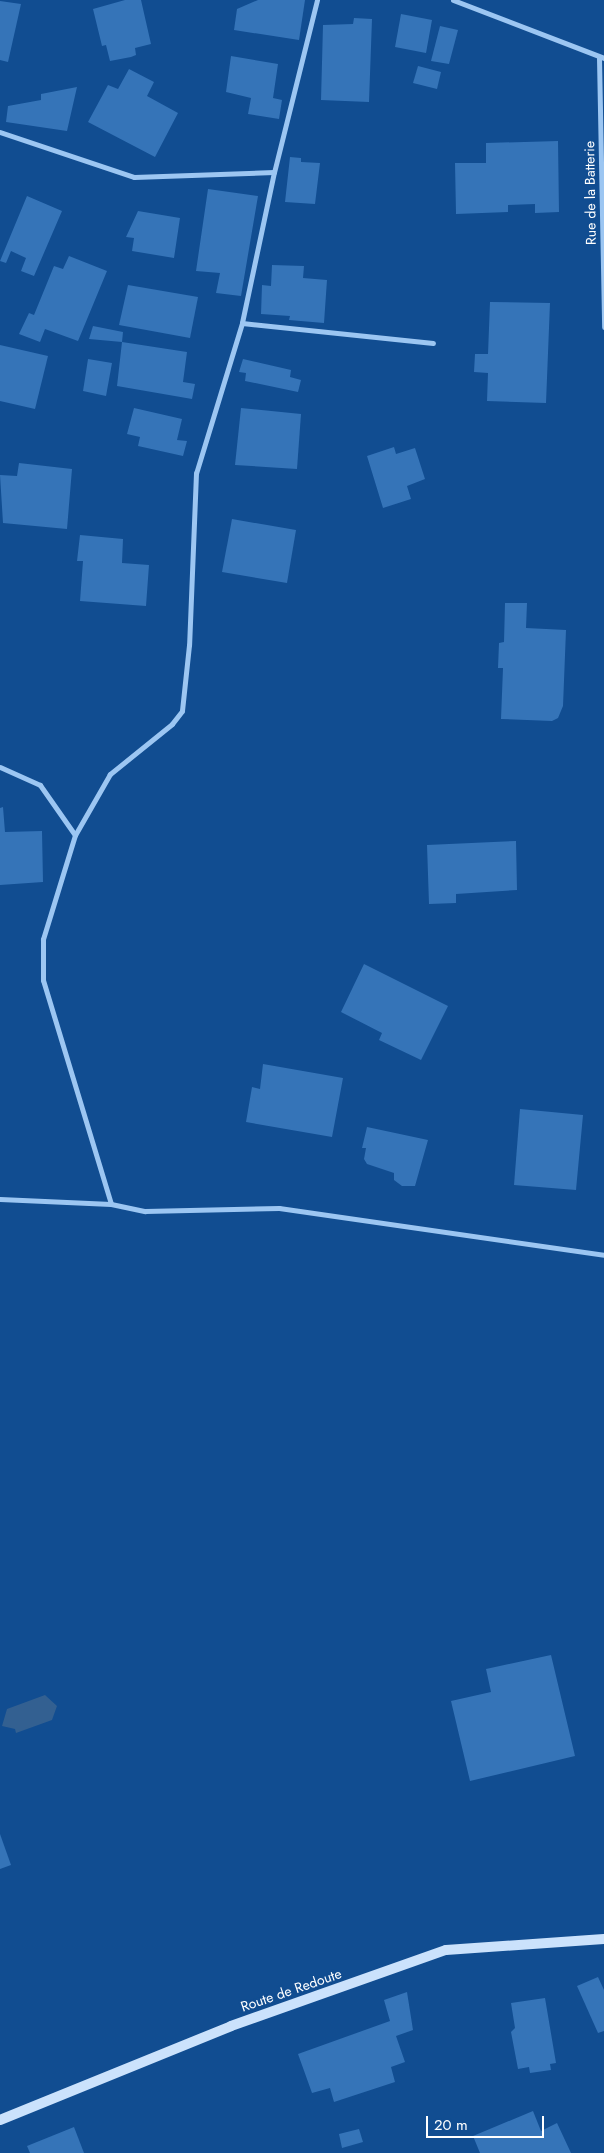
<!DOCTYPE html>
<html>
<head>
<meta charset="utf-8">
<style>
  body { margin:0 }
  #map { position:relative; width:604px; height:2153px; overflow:hidden; background:#114d91; font-family:Jost,sans-serif }
  div>[style] { position:absolute }
  .water>* { inset:0; background:#336091 }
  .building>* { inset:0; background:#3574b8 }
  .minor>* { height:5px; margin:-2.5px; padding:0 2.5px; transform-origin:2.5px; border-radius:2.5px; background:#9cc6f2 }
  .secondary>* { height:10px; margin:-5px; padding:0 5px; transform-origin:5px; border-radius:5px; background:#cbe2fc }
  span { translate:-50% -50%; white-space:nowrap; text-align:center; line-height:1.15; -webkit-text-stroke:4px #114d91; paint-order:stroke }
  .street-label { font-size:14px; color:#fff }
  .scale { position:absolute; left:426px; top:2116px; width:118px; height:22px; box-sizing:border-box; border:2px solid #fff; border-top:0; padding-left:6px; font-size:15px; line-height:18px; white-space:nowrap; color:#fff; -webkit-text-stroke:4px #114d91; paint-order:stroke }
</style>
</head>
<body>
<div id="map">
  <div class="water">
    <div style="clip-path:polygon(45px 1695px,57px 1706px,52px 1720px,16px 1733px,15px 1729px,2px 1726px,7px 1709px)"></div>
  </div>
  <div class="building">
    <div style="clip-path:polygon(125px 0,141px 0,151px 44px,135px 48px,136px 55px,131px 57px,110px 61px,106px 45px,102px 46px,93px 9px)"></div>
    <div style="clip-path:polygon(258px 0,305px 0,299px 40px,234px 30px,237px 9px)"></div>
    <div style="clip-path:polygon(0 1px,21px 4px,8px 62px,0 60px)"></div>
    <div style="clip-path:polygon(401px 14px,432px 20px,426px 53px,395px 47px)"></div>
    <div style="clip-path:polygon(354px 18px,372px 19px,369px 102px,321px 100px,323px 25px,353px 24px)"></div>
    <div style="clip-path:polygon(440px 26px,458px 30px,449px 64px,431px 61px)"></div>
    <div style="clip-path:polygon(231px 56px,278px 64px,273px 98px,282px 100px,279px 119px,248px 114px,251px 98px,226px 92px)"></div>
    <div style="clip-path:polygon(418px 66px,441px 72px,437px 89px,413px 83px)"></div>
    <div style="clip-path:polygon(129px 69px,154px 82px,147px 96px,178px 113px,155px 157px,88px 122px,108px 85px,118px 89px)"></div>
    <div style="clip-path:polygon(77px 87px,67px 131px,6px 122px,8px 106px,41px 100px,41px 94px)"></div>
    <div style="clip-path:polygon(558px 141px,559px 212px,535px 213px,535px 204px,508px 205px,508px 212px,456px 214px,455px 163px,486px 163px,486px 143px)"></div>
    <div style="clip-path:polygon(290px 157px,301px 158px,301px 162px,320px 163px,315px 204px,285px 202px)"></div>
    <div style="clip-path:polygon(208px 189px,258px 196px,241px 296px,216px 293px,220px 273px,196px 271px)"></div>
    <div style="clip-path:polygon(27px 196px,62px 211px,34px 276px,21px 271px,26px 258px,11px 251px,6px 263px,0 261px)"></div>
    <div style="clip-path:polygon(138px 211px,180px 218px,174px 258px,132px 251px,134px 238px,126px 237px)"></div>
    <div style="clip-path:polygon(69px 256px,107px 271px,78px 341px,45px 329px,40px 342px,19px 334px,29px 313px,34px 315px,54px 266px,63px 269px)"></div>
    <div style="clip-path:polygon(272px 265px,304px 266px,303px 278px,327px 280px,324px 323px,289px 320px,290px 316px,261px 314px,262px 285px,271px 286px)"></div>
    <div style="clip-path:polygon(128px 285px,198px 297px,190px 338px,119px 325px)"></div>
    <div style="clip-path:polygon(490px 302px,550px 303px,546px 403px,487px 401px,488px 373px,474px 372px,475px 354px,488px 354px)"></div>
    <div style="clip-path:polygon(93px 326px,123px 332px,122px 342px,89px 339px)"></div>
    <div style="clip-path:polygon(122px 342px,187px 352px,183px 382px,195px 384px,192px 399px,117px 386px)"></div>
    <div style="clip-path:polygon(0 345px,48px 356px,35px 409px,0 401px)"></div>
    <div style="clip-path:polygon(88px 359px,112px 363px,106px 396px,83px 391px)"></div>
    <div style="clip-path:polygon(243px 359px,291px 370px,290px 377px,301px 380px,298px 392px,245px 381px,246px 373px,239px 372px)"></div>
    <div style="clip-path:polygon(134px 408px,182px 419px,177px 440px,187px 441px,183px 456px,138px 446px,140px 437px,127px 434px)"></div>
    <div style="clip-path:polygon(241px 408px,301px 414px,297px 469px,235px 465px)"></div>
    <div style="clip-path:polygon(394px 447px,396px 454px,415px 448px,425px 479px,407px 486px,411px 499px,383px 508px,367px 456px)"></div>
    <div style="clip-path:polygon(19px 463px,72px 469px,67px 529px,3px 523px,0 475px,17px 476px)"></div>
    <div style="clip-path:polygon(232px 519px,296px 530px,287px 583px,222px 572px)"></div>
    <div style="clip-path:polygon(80px 535px,123px 539px,122px 563px,149px 565px,146px 606px,80px 601px,83px 561px,77px 561px)"></div>
    <div style="clip-path:polygon(505px 603px,527px 603px,526px 628px,566px 630px,563px 706px,558px 718px,552px 721px,501px 719px,503px 668px,498px 668px,499px 643px,504px 642px)"></div>
    <div style="clip-path:polygon(3px 807px,5px 832px,42px 831px,43px 882px,0 885px,0 808px)"></div>
    <div style="clip-path:polygon(516px 841px,517px 890px,456px 894px,456px 903px,429px 904px,427px 845px)"></div>
    <div style="clip-path:polygon(364px 964px,448px 1006px,421px 1060px,379px 1040px,382px 1033px,341px 1012px)"></div>
    <div style="clip-path:polygon(263px 1064px,343px 1078px,332px 1137px,246px 1122px,252px 1087px,260px 1089px)"></div>
    <div style="clip-path:polygon(520px 1109px,583px 1115px,576px 1190px,514px 1185px)"></div>
    <div style="clip-path:polygon(367px 1127px,428px 1140px,415px 1186px,402px 1186px,394px 1180px,394px 1173px,367px 1164px,364px 1159px,366px 1148px,362px 1148px)"></div>
    <div style="clip-path:polygon(551px 1655px,575px 1756px,470px 1781px,451px 1701px,491px 1692px,486px 1669px)"></div>
    <div style="clip-path:polygon(0 1834px,11px 1865px,0 1869px)"></div>
    <div style="clip-path:polygon(598px 1977px,604px 1990px,604px 2031px,598px 2033px,577px 1986px)"></div>
    <div style="clip-path:polygon(407px 1992px,413px 2030px,396px 2036px,405px 2062px,391px 2067px,395px 2082px,334px 2102px,330px 2088px,312px 2093px,298px 2054px,390px 2021px,384px 2000px)"></div>
    <div style="clip-path:polygon(545px 1998px,556px 2063px,550px 2064px,551px 2070px,530px 2073px,529px 2067px,518px 2069px,511px 2032px,515px 2028px,511px 2003px)"></div>
    <div style="clip-path:polygon(533px 2111px,541px 2131px,557px 2123px,571px 2153px,480px 2153px,473px 2136px)"></div>
    <div style="clip-path:polygon(74px 2127px,84px 2153px,30px 2153px,27px 2146px)"></div>
    <div style="clip-path:polygon(359px 2129px,363px 2142px,342px 2148px,339px 2134px)"></div>
  </div>
  <div class="minor">
    <div style="left:317px;top:0;width:177px;rotate:104deg"></div>
    <div style="left:274px;top:172px;width:154px;rotate:102deg"></div>
    <div style="left:242px;top:323px;width:157px;rotate:107deg"></div>
    <div style="left:196px;top:473px;width:172px;rotate:92.3deg"></div>
    <div style="left:189px;top:645px;width:66px;rotate:96.1deg"></div>
    <div style="left:182px;top:711px;width:16px;rotate:128deg"></div>
    <div style="left:172px;top:724px;width:80px;rotate:141.1deg"></div>
    <div style="left:110px;top:774px;width:70px;rotate:119.8deg"></div>
    <div style="left:75px;top:835px;width:109px;rotate:107.1deg"></div>
    <div style="left:43px;top:939px;width:41px;rotate:90deg"></div>
    <div style="left:43px;top:980px;width:234px;rotate:73.1deg"></div>
    <div style="left:111px;top:1204px;width:35px;rotate:12deg"></div>
    <div style="left:145px;top:1211px;width:134px;rotate:-1.3deg"></div>
    <div style="left:279px;top:1208px;width:328px;rotate:8.2deg"></div>
    <div style="left:453px;top:0;width:162px;rotate:21deg"></div>
    <div style="left:599px;top:58px;width:269px;rotate:88.9deg"></div>
    <div style="left:0;top:132px;width:141px;rotate:18.6deg"></div>
    <div style="left:134px;top:177px;width:140px;rotate:-2deg"></div>
    <div style="left:242px;top:323px;width:192px;rotate:6deg"></div>
    <div style="left:0;top:767px;width:44px;rotate:24.2deg"></div>
    <div style="left:40px;top:785px;width:61px;rotate:55deg"></div>
    <div style="left:0;top:1199px;width:111px;rotate:2.6deg"></div>
  </div>
  <div class="secondary">
    <div style="left:0;top:2120px;width:249px;rotate:-22.1deg"></div>
    <div style="left:231px;top:2026px;width:228px;rotate:-19.5deg"></div>
    <div style="left:446px;top:1950px;width:158px;rotate:-4deg"></div>
  </div>
  <div class="street-label">
    <span style="left:590px;top:193px;rotate:-91deg">Rue de la Batterie</span>
    <span style="left:291px;top:1990px;rotate:-19deg">Route de Redoute</span>
  </div>
  <div class="scale">20 m</div>
</div>
</body>
</html>
